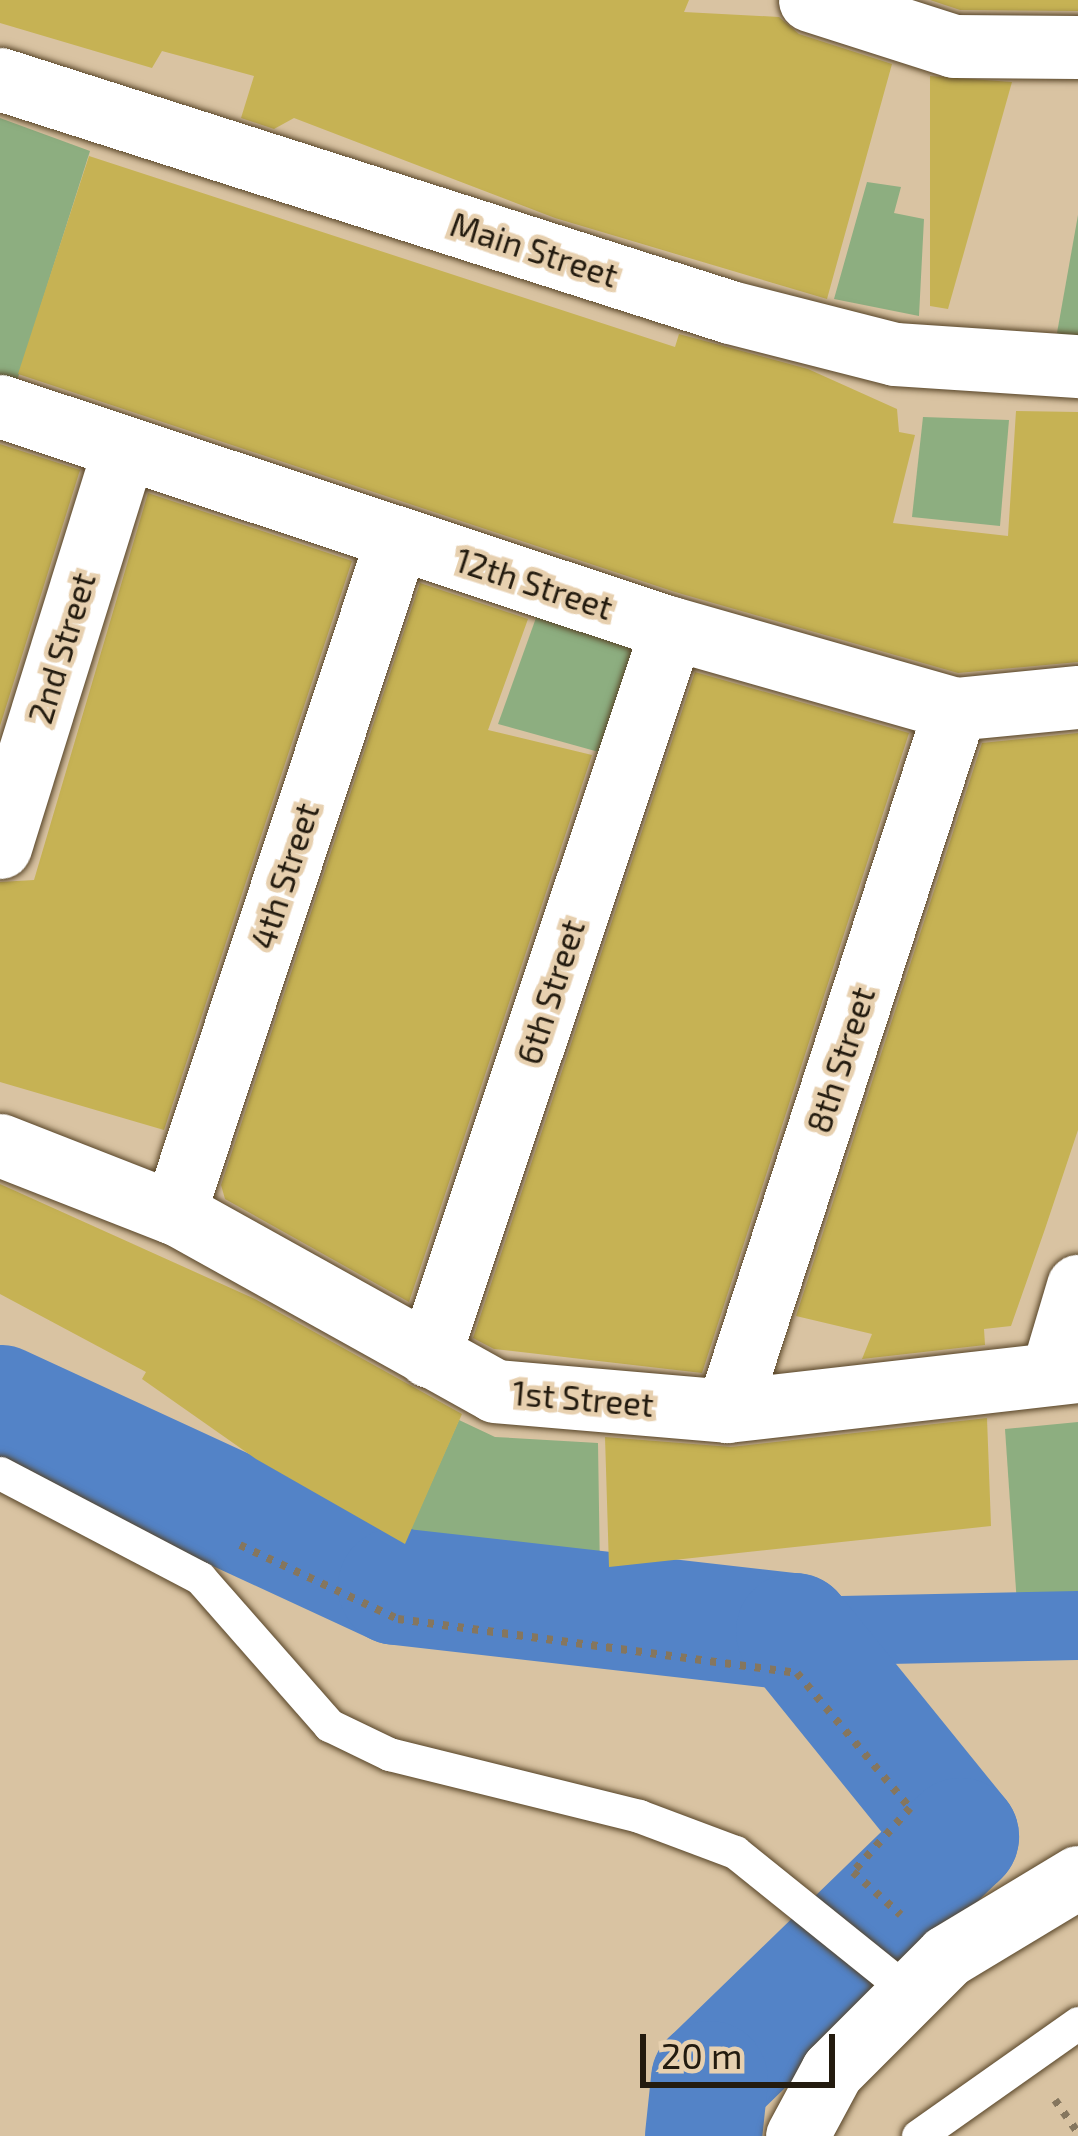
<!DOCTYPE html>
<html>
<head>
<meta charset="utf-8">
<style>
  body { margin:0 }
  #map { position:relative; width:1078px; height:2136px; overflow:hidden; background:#d9c3a2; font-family:"Exo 2",sans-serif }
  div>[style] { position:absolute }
  .green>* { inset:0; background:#8dae80 }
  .canal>* { height:69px; margin:-34.5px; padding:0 34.5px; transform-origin:34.5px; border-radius:34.5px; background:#5383c7 }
  .river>* { height:117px; margin:-58.5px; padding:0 58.5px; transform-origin:58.5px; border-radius:58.5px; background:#5383c7 }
  .building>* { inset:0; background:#c6b254 }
  .path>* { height:8px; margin-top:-4px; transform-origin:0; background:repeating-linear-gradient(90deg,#85765e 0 6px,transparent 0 15px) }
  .roads { filter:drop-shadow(0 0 3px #564326) drop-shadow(0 0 3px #564326) }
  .lane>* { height:33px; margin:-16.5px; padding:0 16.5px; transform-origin:16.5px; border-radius:16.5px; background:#fff }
  .street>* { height:63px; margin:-31.5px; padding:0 31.5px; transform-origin:31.5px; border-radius:31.5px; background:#fff }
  span { translate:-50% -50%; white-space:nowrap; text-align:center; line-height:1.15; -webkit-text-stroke:9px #e7d0af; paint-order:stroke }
  .street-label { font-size:33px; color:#231b0f }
  .scale { position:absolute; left:640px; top:2034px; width:195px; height:54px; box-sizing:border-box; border:6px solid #231b0f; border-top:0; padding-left:15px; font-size:36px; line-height:42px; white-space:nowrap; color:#231b0f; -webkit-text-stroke:9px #e7d0af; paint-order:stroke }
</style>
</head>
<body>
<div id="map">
  <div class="green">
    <div style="clip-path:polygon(0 118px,90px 151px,16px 384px,0 379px)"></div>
    <div style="clip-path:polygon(867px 182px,901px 187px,894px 213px,924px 219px,919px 316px,834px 299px)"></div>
    <div style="clip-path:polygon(1078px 215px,1078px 339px,1073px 340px,1057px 333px)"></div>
    <div style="clip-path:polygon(923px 417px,1009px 420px,1000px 526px,912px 517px)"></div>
    <div style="clip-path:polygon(537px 615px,647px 644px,606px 754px,498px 724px)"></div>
    <div style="clip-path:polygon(459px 1420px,495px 1437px,598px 1443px,600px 1574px,498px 1586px,398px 1558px)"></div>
    <div style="clip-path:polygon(1078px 1422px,1078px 1612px,1018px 1619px,1005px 1429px)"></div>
  </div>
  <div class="canal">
    <div style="left:794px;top:1631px;width:284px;rotate:-1.2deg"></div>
  </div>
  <div class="river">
    <div style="left:0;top:1403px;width:436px;rotate:24.8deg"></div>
    <div style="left:396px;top:1586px;width:401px;rotate:6.5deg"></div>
    <div style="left:794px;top:1631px;width:264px;rotate:51deg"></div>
    <div style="left:960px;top:1836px;width:349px;rotate:135.9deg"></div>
    <div style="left:709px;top:2079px;width:57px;rotate:96deg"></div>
  </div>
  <div class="building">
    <div style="clip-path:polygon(0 0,689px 0,684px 12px,779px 17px,799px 34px,892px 64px,827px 299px,555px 218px,294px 118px,274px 129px,241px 118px,254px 76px,162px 51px,152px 68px,0 23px)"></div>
    <div style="clip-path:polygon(930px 0,1078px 0,1078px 11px,960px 10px)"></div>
    <div style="clip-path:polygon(930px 76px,1012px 82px,948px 309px,930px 306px)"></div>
    <div style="clip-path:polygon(89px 156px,675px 347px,679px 334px,808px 369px,897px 409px,899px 432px,915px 435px,893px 523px,1008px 536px,1016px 411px,1078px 412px,1078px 662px,958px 673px,675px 592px,18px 374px)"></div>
    <div style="clip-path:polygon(0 444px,80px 470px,0 726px)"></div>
    <div style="clip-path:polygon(148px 493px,352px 561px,164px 1130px,0 1082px,0 882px,34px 880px)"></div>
    <div style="clip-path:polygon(420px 583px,528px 619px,488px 730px,592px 755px,409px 1302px,225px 1199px,221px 1185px)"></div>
    <div style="clip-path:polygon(695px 672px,909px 733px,702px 1373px,494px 1349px,473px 1338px)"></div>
    <div style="clip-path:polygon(1078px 733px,1078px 1130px,1045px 1229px,1011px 1326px,984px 1329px,985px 1345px,862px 1359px,872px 1334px,796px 1316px,982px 743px)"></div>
    <div style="clip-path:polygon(0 1184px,255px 1299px,462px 1414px,405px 1544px,256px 1459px,142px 1379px,146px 1372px,0 1294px)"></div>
    <div style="clip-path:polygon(987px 1418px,991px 1526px,609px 1567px,605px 1437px,731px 1447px)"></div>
  </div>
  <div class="path">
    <div style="left:240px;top:1545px;width:174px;rotate:25.1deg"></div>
    <div style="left:398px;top:1619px;width:403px;rotate:7.7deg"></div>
    <div style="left:797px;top:1673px;width:176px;rotate:50.1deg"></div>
    <div style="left:910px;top:1808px;width:86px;rotate:131.7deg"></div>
    <div style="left:853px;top:1872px;width:64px;rotate:41.9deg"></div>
    <div style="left:1055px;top:2100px;width:40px;rotate:55.1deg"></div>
  </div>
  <div class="roads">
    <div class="lane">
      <div style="left:0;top:1473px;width:226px;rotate:27.7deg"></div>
      <div style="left:200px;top:1578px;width:196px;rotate:48.7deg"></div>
      <div style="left:329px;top:1725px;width:67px;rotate:25.8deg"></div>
      <div style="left:389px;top:1754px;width:258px;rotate:13.9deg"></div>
      <div style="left:639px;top:1816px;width:103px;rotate:20.6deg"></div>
      <div style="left:735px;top:1852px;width:223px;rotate:38.8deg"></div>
      <div style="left:918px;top:2136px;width:196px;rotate:-35.2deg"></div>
    </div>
    <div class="street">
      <div style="left:810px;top:0;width:151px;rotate:17.7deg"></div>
      <div style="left:954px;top:46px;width:124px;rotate:0.5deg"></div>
      <div style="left:0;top:79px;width:766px;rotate:17.7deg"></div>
      <div style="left:730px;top:312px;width:170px;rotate:14.3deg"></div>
      <div style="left:895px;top:354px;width:183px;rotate:3.8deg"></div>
      <div style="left:0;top:406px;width:699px;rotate:18.33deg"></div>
      <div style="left:664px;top:626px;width:303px;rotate:15.9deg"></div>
      <div style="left:955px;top:709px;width:124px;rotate:-5.6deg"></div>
      <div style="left:0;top:847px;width:417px;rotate:-72.7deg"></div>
      <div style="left:0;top:1145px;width:194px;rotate:21.4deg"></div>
      <div style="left:181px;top:1216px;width:359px;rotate:29.1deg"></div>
      <div style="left:495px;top:1391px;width:233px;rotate:4.9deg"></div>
      <div style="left:727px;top:1411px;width:353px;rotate:-6.5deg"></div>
      <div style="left:174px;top:1213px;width:710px;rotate:-71.69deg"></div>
      <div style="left:429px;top:1356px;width:767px;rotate:-71.54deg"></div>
      <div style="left:1052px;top:1373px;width:91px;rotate:-73.4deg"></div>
      <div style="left:727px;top:1411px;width:738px;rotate:-72.01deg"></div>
      <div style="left:797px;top:2136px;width:74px;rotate:-61.7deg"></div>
      <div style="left:832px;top:2071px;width:163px;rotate:-45deg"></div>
      <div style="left:947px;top:1956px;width:153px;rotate:-31.1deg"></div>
    </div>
  </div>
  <div class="street-label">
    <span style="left:534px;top:250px;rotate:18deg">Main Street</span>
    <span style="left:534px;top:584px;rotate:18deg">12th Street</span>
    <span style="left:62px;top:648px;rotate:-73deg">2nd Street</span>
    <span style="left:285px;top:876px;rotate:-72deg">4th Street</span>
    <span style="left:551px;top:992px;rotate:-72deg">6th Street</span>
    <span style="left:841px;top:1060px;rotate:-72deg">8th Street</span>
    <span style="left:583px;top:1399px;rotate:5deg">1st Street</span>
  </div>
  <div class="scale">20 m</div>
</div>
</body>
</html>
